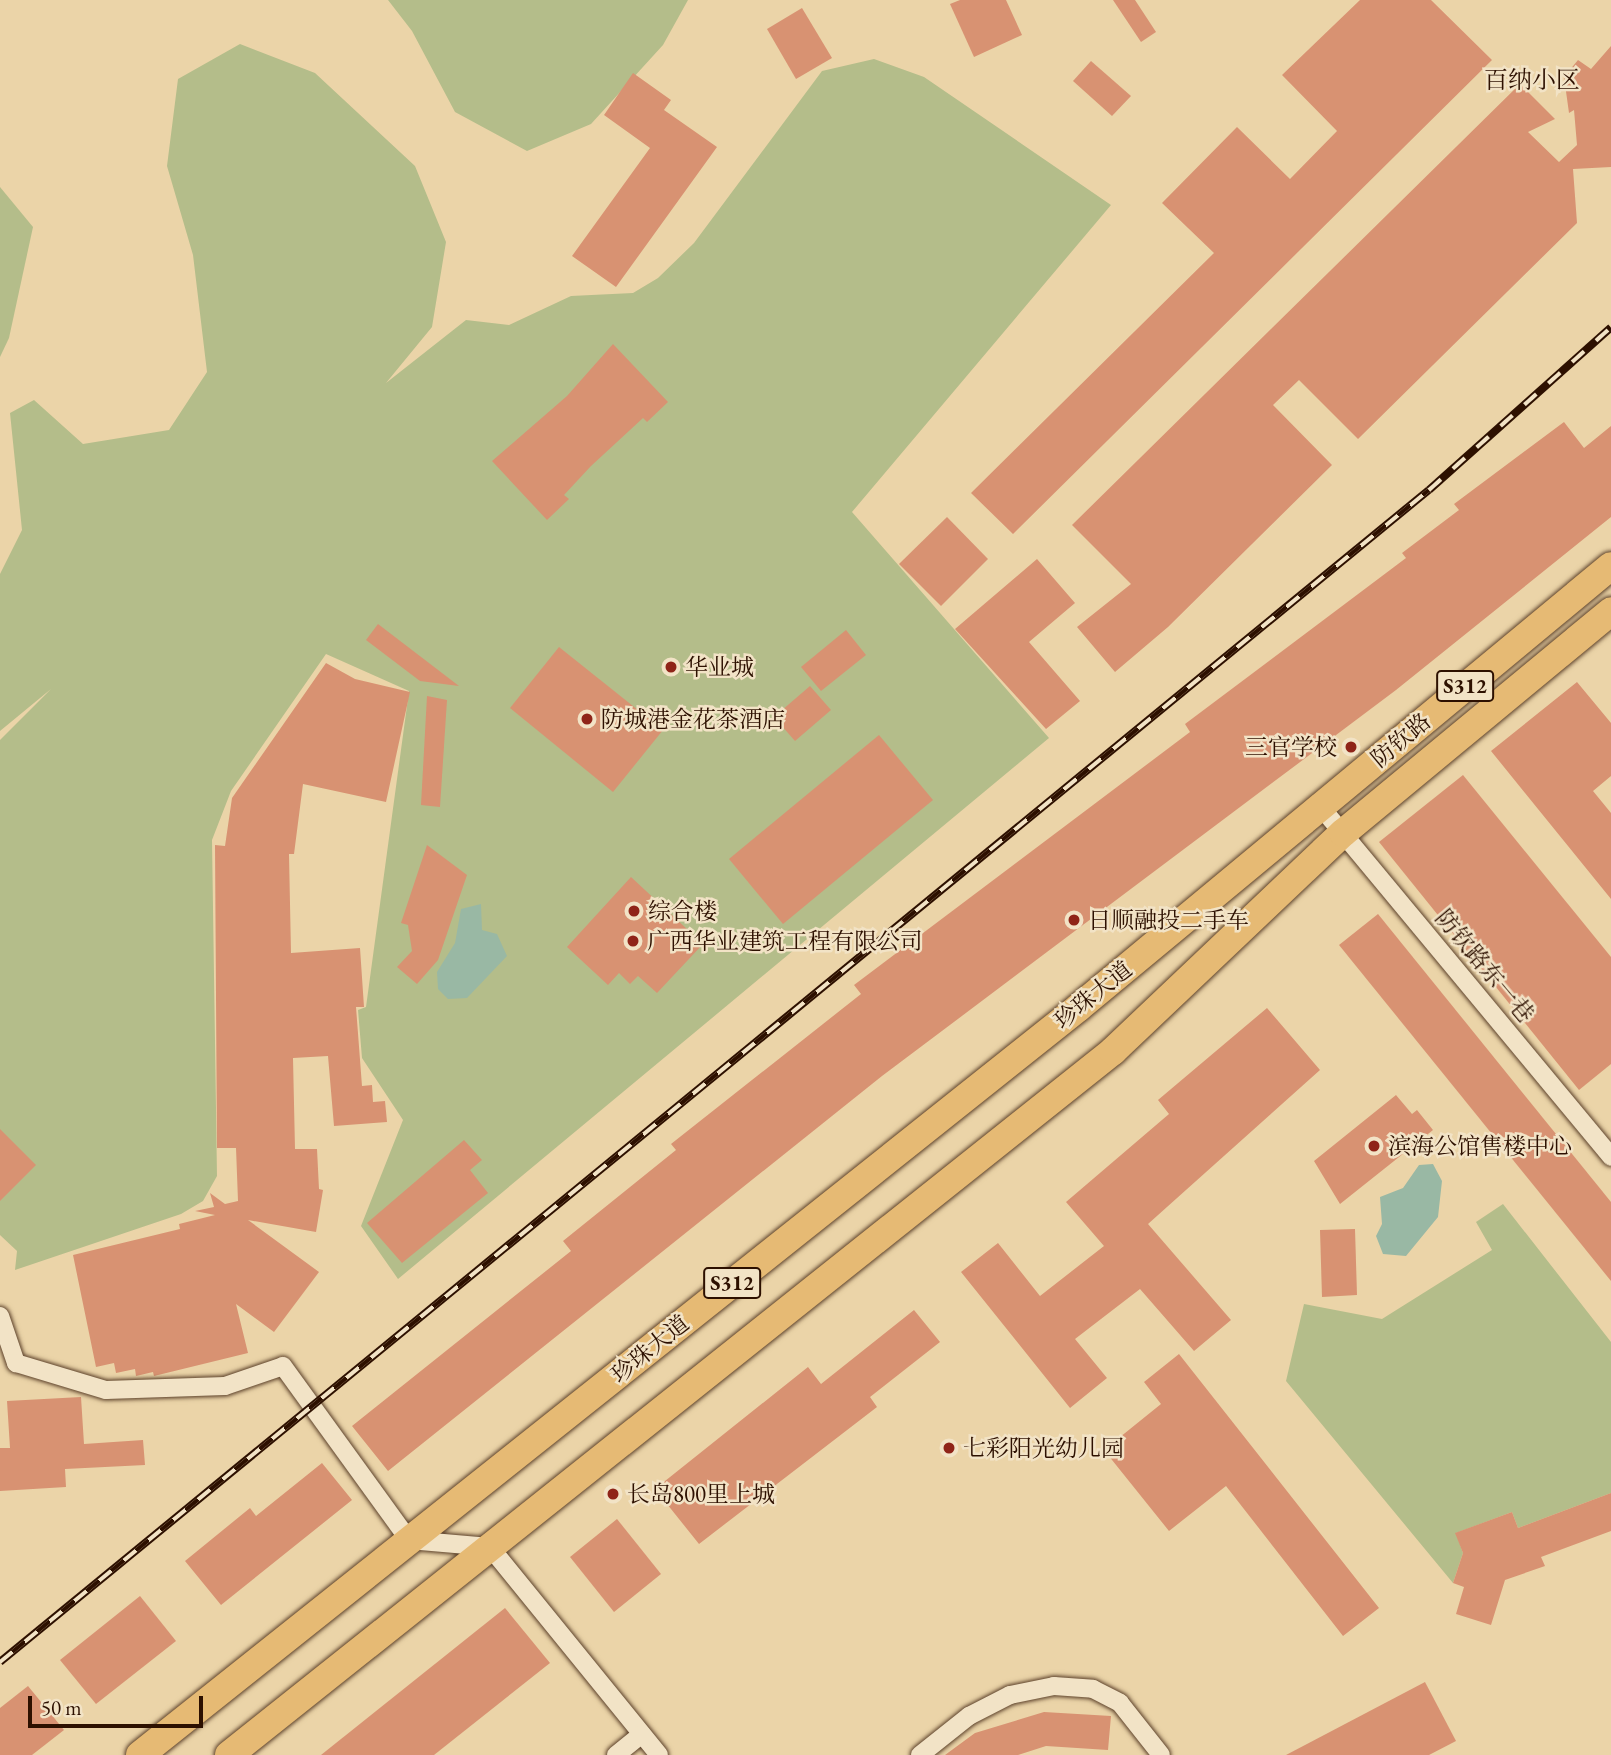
<!DOCTYPE html>
<html>
<head>
<meta charset="utf-8">
<style>
  body { margin:0 }
  #map { position:relative; width:1611px; height:1755px; overflow:hidden; background:#ebd4a8; font-family:"EB Garamond","Noto Serif SC",serif }
  div>[style] { position:absolute }
  .green>* { inset:0; background:#b4bd8a }
  .water>* { inset:0; background:#99b8a4 }
  .building>* { inset:0; background:#d89272 }
  .roads { filter:drop-shadow(0 0 2px #5c412a) drop-shadow(0 0 2px #5c412a) }
  .minor>* { height:18px; margin:-9px; padding:0 9px; transform-origin:9px; border-radius:9px; background:#f2e3c6 }
  .primary>* { height:28px; margin:-14px; padding:0 14px; transform-origin:14px; border-radius:14px; background:#e6ba74 }
  .rail>* { height:8px; margin-top:-4px; transform-origin:0; background:repeating-linear-gradient(90deg,#f2e3c6 0 16px,#2d1000 0 32px); box-sizing:border-box; border-block:2px solid #2d1000 }
  .dots>* { width:19px; height:19px; translate:-50% -50%; box-sizing:border-box; border:4px solid #f2e3c6; border-radius:50% }
  span { translate:-50% -50%; white-space:nowrap; text-align:center; line-height:1.15; -webkit-text-stroke:5px #f2e3c6; paint-order:stroke }
  .shield-label span { padding:2px 5px; background:#f2e3c6; border:2px solid; border-radius:5px; -webkit-text-stroke-width:0 }
  .shield-label { font-size:21px; color:#2d1000; font-weight:700 }
  .poi-label { font-size:23px; color:#2d1000 }
  .left { translate:0 -50%; text-align:left }
  .right { translate:-100% -50%; text-align:right }
  .street-label { font-size:23px; color:#2d1000 }
  .neighbourhood-label { font-size:24px; color:#2d1000 }
  .scale { position:absolute; left:28px; top:1696px; width:175px; height:32px; box-sizing:border-box; border:4px solid #2d1000; border-top:0; padding-left:9px; font-size:21px; line-height:24px; white-space:nowrap; color:#2d1000; -webkit-text-stroke:5px #f2e3c6; paint-order:stroke }
</style>
</head>
<body>
<div id="map">
  <div class="green">
    <div style="clip-path:polygon(388px 0,688px 0,663px 45px,591px 124px,527px 151px,455px 112px,412px 31px)"></div>
    <div style="clip-path:polygon(240px 44px,315px 73px,415px 166px,446px 242px,432px 327px,386px 383px,466px 320px,509px 325px,571px 296px,633px 293px,658px 278px,694px 243px,822px 71px,874px 59px,924px 77px,1111px 205px,852px 512px,1049px 738px,398px 1279px,361px 1226px,403px 1120px,362px 1058px,358px 1010px,366px 1007px,409px 691px,326px 654px,231px 791px,212px 840px,217px 1176px,203px 1201px,181px 1214px,15px 1270px,17px 1251px,0 1235px,0 740px,51px 689px,0 731px,0 574px,22px 530px,10px 413px,34px 400px,83px 444px,169px 430px,207px 372px,193px 255px,167px 166px,178px 79px)"></div>
    <div style="clip-path:polygon(0 187px,33px 227px,9px 338px,0 357px)"></div>
    <div style="clip-path:polygon(1503px 1204px,1611px 1342px,1611px 1493px,1518px 1528px,1512px 1512px,1456px 1533px,1463px 1553px,1453px 1583px,1286px 1381px,1304px 1304px,1382px 1319px,1492px 1250px,1476px 1222px)"></div>
  </div>
  <div class="water">
    <div style="clip-path:polygon(481px 904px,482px 930px,497px 934px,507px 956px,467px 998px,448px 999px,438px 989px,437px 972px,455px 943px,461px 909px)"></div>
    <div style="clip-path:polygon(1433px 1164px,1442px 1181px,1438px 1217px,1406px 1256px,1383px 1254px,1376px 1236px,1382px 1224px,1380px 1197px,1403px 1188px,1419px 1165px)"></div>
  </div>
  <div class="building">
    <div style="clip-path:polygon(960px 0,1006px 0,1022px 35px,974px 57px,950px 4px)"></div>
    <div style="clip-path:polygon(1113px 0,1135px 0,1156px 32px,1141px 42px)"></div>
    <div style="clip-path:polygon(1360px 0,1431px 0,1492px 60px,1013px 534px,971px 493px,1214px 253px,1162px 203px,1237px 127px,1290px 179px,1337px 131px,1282px 75px)"></div>
    <div style="clip-path:polygon(802px 8px,832px 58px,796px 79px,767px 29px)"></div>
    <div style="clip-path:polygon(1611px 46px,1611px 167px,1573px 169px,1577px 223px,1358px 439px,1299px 380px,1273px 405px,1332px 465px,1168px 627px,1115px 672px,1077px 627px,1131px 584px,1072px 525px,1520px 84px,1555px 119px,1528px 132px,1559px 162px,1577px 145px,1574px 110px,1569px 113px,1564px 77px,1578px 60px,1591px 69px)"></div>
    <div style="clip-path:polygon(1091px 61px,1131px 96px,1112px 116px,1073px 81px)"></div>
    <div style="clip-path:polygon(633px 73px,671px 100px,664px 110px,717px 147px,616px 287px,572px 256px,650px 148px,604px 115px)"></div>
    <div style="clip-path:polygon(613px 344px,668px 402px,647px 422px,643px 418px,591px 466px,564px 495px,569px 499px,547px 520px,492px 461px,567px 396px)"></div>
    <div style="clip-path:polygon(1564px 422px,1584px 448px,1611px 426px,1611px 517px,1396px 690px,882px 1076px,388px 1471px,352px 1426px,571px 1251px,563px 1241px,676px 1150px,671px 1144px,861px 994px,854px 985px,1190px 732px,1185px 724px,1406px 558px,1402px 553px,1459px 510px,1454px 504px)"></div>
    <div style="clip-path:polygon(947px 517px,988px 559px,941px 606px,899px 564px)"></div>
    <div style="clip-path:polygon(1037px 559px,1075px 603px,1029px 642px,1080px 701px,1046px 729px,955px 629px)"></div>
    <div style="clip-path:polygon(378px 624px,459px 686px,420px 681px,366px 640px)"></div>
    <div style="clip-path:polygon(846px 630px,866px 655px,821px 691px,801px 667px)"></div>
    <div style="clip-path:polygon(559px 647px,663px 730px,613px 792px,510px 708px)"></div>
    <div style="clip-path:polygon(326px 663px,355px 679px,410px 692px,386px 802px,303px 784px,294px 854px,289px 854px,291px 953px,360px 948px,364px 1007px,356px 1007px,362px 1086px,372px 1085px,373px 1102px,385px 1101px,387px 1122px,334px 1126px,328px 1056px,293px 1058px,295px 1149px,317px 1149px,319px 1189px,323px 1190px,316px 1232px,248px 1220px,319px 1272px,274px 1332px,236px 1304px,248px 1353px,154px 1376px,153px 1372px,136px 1376px,135px 1369px,116px 1373px,114px 1363px,96px 1367px,73px 1255px,180px 1229px,179px 1224px,215px 1215px,195px 1211px,214px 1207px,210px 1193px,225px 1204px,238px 1201px,236px 1148px,217px 1148px,215px 845px,225px 846px,232px 798px)"></div>
    <div style="clip-path:polygon(1577px 682px,1611px 723px,1611px 776px,1593px 791px,1611px 813px,1611px 899px,1491px 751px)"></div>
    <div style="clip-path:polygon(810px 686px,831px 710px,795px 741px,774px 717px)"></div>
    <div style="clip-path:polygon(427px 696px,447px 700px,440px 807px,421px 805px)"></div>
    <div style="clip-path:polygon(879px 735px,933px 800px,783px 924px,729px 859px)"></div>
    <div style="clip-path:polygon(1463px 775px,1611px 957px,1611px 1064px,1579px 1090px,1379px 842px)"></div>
    <div style="clip-path:polygon(427px 845px,467px 875px,438px 960px,417px 984px,397px 967px,412px 951px,408px 925px,401px 923px)"></div>
    <div style="clip-path:polygon(631px 877px,703px 944px,657px 993px,638px 976px,630px 984px,619px 973px,608px 985px,567px 947px)"></div>
    <div style="clip-path:polygon(1378px 914px,1611px 1202px,1611px 1281px,1339px 945px)"></div>
    <div style="clip-path:polygon(1267px 1008px,1320px 1070px,1148px 1224px,1231px 1320px,1194px 1351px,1140px 1289px,1075px 1339px,1107px 1378px,1070px 1408px,961px 1272px,998px 1243px,1040px 1296px,1104px 1246px,1066px 1202px,1169px 1114px,1158px 1100px)"></div>
    <div style="clip-path:polygon(1396px 1095px,1412px 1114px,1417px 1110px,1433px 1130px,1340px 1204px,1314px 1161px)"></div>
    <div style="clip-path:polygon(0 1129px,36px 1165px,0 1201px)"></div>
    <div style="clip-path:polygon(464px 1140px,482px 1160px,470px 1170px,488px 1193px,402px 1263px,367px 1223px)"></div>
    <div style="clip-path:polygon(1355px 1229px,1357px 1295px,1322px 1297px,1320px 1230px)"></div>
    <div style="clip-path:polygon(914px 1310px,940px 1342px,870px 1397px,877px 1407px,699px 1544px,655px 1489px,808px 1367px,821px 1384px)"></div>
    <div style="clip-path:polygon(1179px 1354px,1379px 1608px,1343px 1636px,1226px 1486px,1169px 1531px,1104px 1450px,1161px 1404px,1144px 1382px)"></div>
    <div style="clip-path:polygon(81px 1397px,84px 1444px,143px 1440px,145px 1465px,65px 1469px,66px 1487px,0 1491px,0 1448px,10px 1448px,7px 1401px)"></div>
    <div style="clip-path:polygon(322px 1463px,352px 1500px,221px 1605px,185px 1561px,250px 1508px,256px 1516px)"></div>
    <div style="clip-path:polygon(1611px 1493px,1611px 1531px,1541px 1557px,1545px 1566px,1505px 1580px,1491px 1625px,1456px 1614px,1464px 1587px,1453px 1583px,1463px 1553px,1455px 1533px,1512px 1512px,1518px 1528px)"></div>
    <div style="clip-path:polygon(617px 1519px,661px 1574px,614px 1612px,570px 1557px)"></div>
    <div style="clip-path:polygon(140px 1596px,176px 1641px,96px 1704px,60px 1660px)"></div>
    <div style="clip-path:polygon(505px 1608px,550px 1663px,434px 1755px,321px 1755px)"></div>
    <div style="clip-path:polygon(1425px 1682px,1456px 1741px,1429px 1755px,1286px 1755px)"></div>
    <div style="clip-path:polygon(28px 1686px,64px 1730px,32px 1755px,0 1755px,0 1708px)"></div>
    <div style="clip-path:polygon(1044px 1712px,1111px 1716px,1108px 1750px,1046px 1746px,1018px 1755px,945px 1755px,975px 1733px)"></div>
  </div>
  <div class="roads">
    <div class="minor">
      <div style="left:1320px;top:806px;width:456px;rotate:50.3deg"></div>
      <div style="left:0;top:1316px;width:50px;rotate:71.2deg"></div>
      <div style="left:16px;top:1363px;width:94px;rotate:16.7deg"></div>
      <div style="left:106px;top:1390px;width:119px;rotate:-1.9deg"></div>
      <div style="left:225px;top:1386px;width:61px;rotate:-19deg"></div>
      <div style="left:283px;top:1366px;width:215px;rotate:54.1deg"></div>
      <div style="left:409px;top:1540px;width:81px;rotate:4.9deg"></div>
      <div style="left:490px;top:1547px;width:268px;rotate:50.9deg"></div>
      <div style="left:616px;top:1755px;width:33px;rotate:-39deg"></div>
      <div style="left:920px;top:1755px;width:63px;rotate:-38.5deg"></div>
      <div style="left:969px;top:1716px;width:46px;rotate:-27.1deg"></div>
      <div style="left:1010px;top:1695px;width:45px;rotate:-11.6deg"></div>
      <div style="left:1054px;top:1686px;width:39px;rotate:4deg"></div>
      <div style="left:1093px;top:1689px;width:30px;rotate:27deg"></div>
      <div style="left:1120px;top:1703px;width:66px;rotate:51.7deg"></div>
    </div>
    <div class="primary">
      <div style="left:140px;top:1755px;width:1199px;rotate:-38.53deg"></div>
      <div style="left:1078px;top:1008px;width:692px;rotate:-39.67deg"></div>
      <div style="left:229px;top:1755px;width:1130px;rotate:-38.53deg"></div>
      <div style="left:1113px;top:1051px;width:317px;rotate:-43.5deg"></div>
      <div style="left:1343px;top:833px;width:348px;rotate:-39.6deg"></div>
    </div>
  </div>
  <div class="rail">
    <div style="left:0;top:1662px;width:1848px;rotate:-39.36deg"></div>
    <div style="left:1429px;top:490px;width:244px;rotate:-41.8deg"></div>
  </div>
  <div class="dots">
    <div style="left:671px;top:667px;background:#8f2418"></div>
    <div style="left:587px;top:719px;background:#8f2418"></div>
    <div style="left:1351px;top:747px;background:#8f2418"></div>
    <div style="left:634px;top:911px;background:#8f2418"></div>
    <div style="left:1074px;top:920px;background:#8f2418"></div>
    <div style="left:633px;top:941px;background:#8f2418"></div>
    <div style="left:1374px;top:1146px;background:#8f2418"></div>
    <div style="left:949px;top:1448px;background:#8f2418"></div>
    <div style="left:613px;top:1494px;background:#8f2418"></div>
  </div>
  <div class="shield-label">
    <span style="left:1465px;top:686px">S312</span>
    <span style="left:732px;top:1283px">S312</span>
  </div>
  <div class="poi-label">
    <span class="left" style="left:685px;top:667px">华业城</span>
    <span class="left" style="left:601px;top:719px">防城港金花茶酒店</span>
    <span class="right" style="left:1337px;top:747px">三官学校</span>
    <span class="left" style="left:648px;top:911px">综合楼</span>
    <span class="left" style="left:1088px;top:920px">日顺融投二手车</span>
    <span class="left" style="left:647px;top:941px">广西华业建筑工程有限公司</span>
    <span class="left" style="left:1388px;top:1146px">滨海公馆售楼中心</span>
    <span class="left" style="left:963px;top:1448px">七彩阳光幼儿园</span>
    <span class="left" style="left:627px;top:1494px">长岛800里上城</span>
  </div>
  <div class="street-label">
    <span style="left:1401px;top:740px;rotate:-40deg">防钦路</span>
    <span style="left:1485px;top:966px;rotate:50deg">防钦路东一巷</span>
    <span style="left:1093px;top:995px;rotate:-39deg">珍珠大道</span>
    <span style="left:650px;top:1349px;rotate:-39deg">珍珠大道</span>
  </div>
  <div class="neighbourhood-label">
    <span style="left:1532px;top:80px">百纳小区</span>
  </div>
  <div class="scale">50 m</div>
</div>
</body>
</html>
